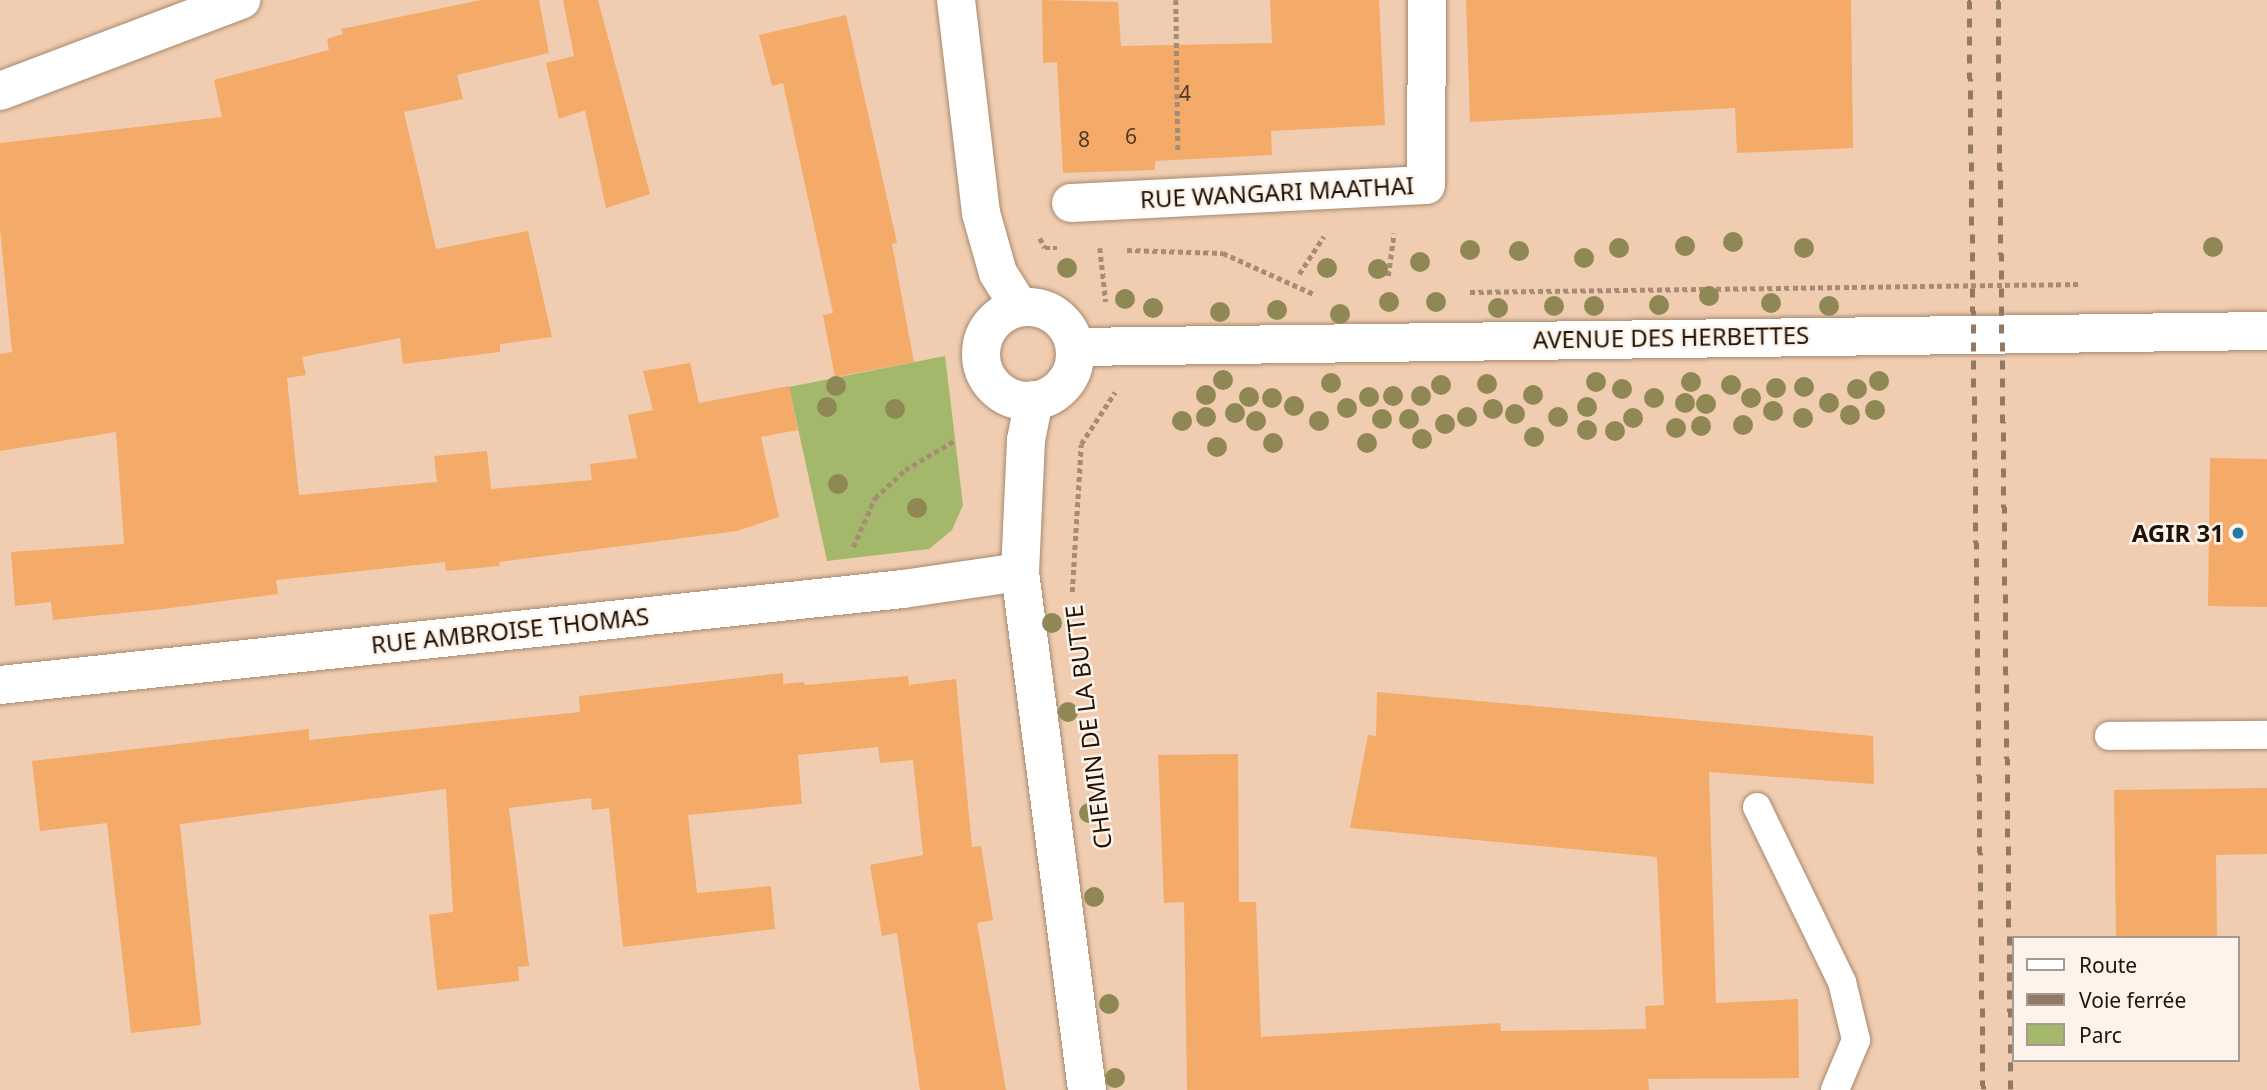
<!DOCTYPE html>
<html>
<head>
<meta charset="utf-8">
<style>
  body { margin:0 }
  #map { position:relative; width:2267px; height:1090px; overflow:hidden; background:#f0cdb0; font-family:"Noto Sans",sans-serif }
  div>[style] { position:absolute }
  .green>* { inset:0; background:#a3b86b }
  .building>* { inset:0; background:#f4aa69 }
  .path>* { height:4.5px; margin-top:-2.25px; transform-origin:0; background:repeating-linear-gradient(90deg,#a78c75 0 5px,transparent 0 8.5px) }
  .roads { filter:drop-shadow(0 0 2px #a8876c) drop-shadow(0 0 2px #a8876c) }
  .service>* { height:28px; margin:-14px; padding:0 14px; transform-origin:14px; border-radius:14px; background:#fff }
  .pedestrian>* { height:38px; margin:-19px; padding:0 19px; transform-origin:19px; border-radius:19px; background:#fff }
  .minor>* { height:38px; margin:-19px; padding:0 19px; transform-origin:19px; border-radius:19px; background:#fff }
  .tertiary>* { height:38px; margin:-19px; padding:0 19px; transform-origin:19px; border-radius:19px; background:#fff }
  .tertiary>.ring { margin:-19px; padding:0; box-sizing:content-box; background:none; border:38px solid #fff; border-radius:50% }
  .rail>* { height:5px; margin-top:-2.5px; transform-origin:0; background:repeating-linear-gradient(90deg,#927964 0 9px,transparent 0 18px) }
  .trees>* { width:20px; height:20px; margin:-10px; border-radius:50%; background:#8f8855 }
  .dots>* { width:19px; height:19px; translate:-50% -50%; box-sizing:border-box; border:4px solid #fef3ea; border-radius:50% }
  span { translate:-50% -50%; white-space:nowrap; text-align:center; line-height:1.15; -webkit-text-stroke:5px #fef3ea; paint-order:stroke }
  .number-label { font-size:21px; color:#543920 }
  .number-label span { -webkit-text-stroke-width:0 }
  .street-label { font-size:24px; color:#1f1308 }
  .poi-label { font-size:24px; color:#1f1308; font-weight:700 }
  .right { translate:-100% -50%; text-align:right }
  .legend { position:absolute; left:2012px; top:936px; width:228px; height:126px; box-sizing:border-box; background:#fef3ea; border:2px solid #a59990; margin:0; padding:9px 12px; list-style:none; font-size:21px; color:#1f1308 }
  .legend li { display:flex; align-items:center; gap:14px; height:35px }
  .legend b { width:35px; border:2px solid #a59990 }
</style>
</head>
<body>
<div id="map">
  <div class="green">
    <div style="clip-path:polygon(945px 356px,963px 505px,952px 530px,929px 549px,827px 561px,789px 387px)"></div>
  </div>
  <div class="building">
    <div style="clip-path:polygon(481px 0,539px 0,549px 53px,457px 75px,463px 99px,404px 112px,436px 249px,528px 231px,552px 337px,500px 344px,500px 352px,403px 364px,400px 338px,302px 357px,306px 375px,287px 378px,299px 495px,437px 482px,434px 456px,487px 451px,491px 489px,592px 480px,590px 464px,637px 458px,628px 415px,653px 410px,643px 371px,690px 363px,699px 403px,789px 386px,798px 430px,761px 437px,779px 517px,737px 531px,499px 562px,500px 566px,446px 571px,445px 562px,276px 580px,278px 594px,163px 609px,53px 620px,51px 602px,15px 606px,11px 552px,124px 544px,116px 432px,0 451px,0 354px,12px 352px,0 228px,0 143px,222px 117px,214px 80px,329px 50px,327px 39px,343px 34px,341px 29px)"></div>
    <div style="clip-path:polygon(563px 0,598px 0,650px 194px,606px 208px,585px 110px,559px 119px,546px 63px,574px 56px)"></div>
    <div style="clip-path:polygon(1042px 0,1118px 2px,1121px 46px,1272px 43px,1270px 0,1379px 0,1385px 125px,1271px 131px,1272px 155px,1155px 161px,1155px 170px,1063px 173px,1057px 62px,1043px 63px)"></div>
    <div style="clip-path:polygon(1466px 0,1851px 0,1853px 148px,1737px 153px,1735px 108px,1470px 122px)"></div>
    <div style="clip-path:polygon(846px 15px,897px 243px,892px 244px,914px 362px,835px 377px,823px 315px,833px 313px,783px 83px,772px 86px,759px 35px)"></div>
    <div style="clip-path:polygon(2210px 458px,2267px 459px,2267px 607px,2208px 606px)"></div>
    <div style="clip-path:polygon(783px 673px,783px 684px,804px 682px,805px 685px,908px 676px,909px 685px,956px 679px,972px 847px,981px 846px,993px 920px,977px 923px,1006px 1090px,920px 1090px,897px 933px,882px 936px,870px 865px,923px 855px,913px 760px,880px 763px,878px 747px,798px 755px,802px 804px,688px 815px,697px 893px,771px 886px,775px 929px,623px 947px,609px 808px,592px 810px,591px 798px,509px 808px,529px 966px,518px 967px,519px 981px,437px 990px,429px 915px,453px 912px,446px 789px,180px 824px,201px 1025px,131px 1033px,107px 823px,40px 831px,32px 761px,309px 729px,309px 740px,580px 712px,579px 696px)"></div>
    <div style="clip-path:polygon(1377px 692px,1873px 736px,1874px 784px,1709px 772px,1716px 1003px,1798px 999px,1799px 1078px,1648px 1079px,1649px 1090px,1187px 1090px,1184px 902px,1164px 903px,1158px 755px,1238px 754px,1239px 902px,1256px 902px,1261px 1037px,1500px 1023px,1501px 1031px,1646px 1029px,1645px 1006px,1664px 1005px,1657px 857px,1350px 828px,1368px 735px,1376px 736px)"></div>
    <div style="clip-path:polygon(2267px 788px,2267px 854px,2216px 855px,2217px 938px,2116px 938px,2114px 790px)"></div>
  </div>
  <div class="path">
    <div style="left:1176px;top:0;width:151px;rotate:89.2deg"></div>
    <div style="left:1040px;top:238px;width:11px;rotate:63deg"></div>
    <div style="left:1045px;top:248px;width:12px"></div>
    <div style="left:1100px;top:248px;width:54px;rotate:83.7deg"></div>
    <div style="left:1127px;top:250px;width:96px;rotate:1.8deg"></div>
    <div style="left:1223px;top:253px;width:100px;rotate:24.3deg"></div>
    <div style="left:1299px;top:274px;width:45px;rotate:-56.7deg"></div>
    <div style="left:1388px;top:276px;width:43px;rotate:-82.1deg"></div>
    <div style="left:1470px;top:292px;width:611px;rotate:-0.75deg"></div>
    <div style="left:853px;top:547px;width:54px;rotate:-65.8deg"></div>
    <div style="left:875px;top:498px;width:41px;rotate:-43deg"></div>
    <div style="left:905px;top:470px;width:57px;rotate:-30.6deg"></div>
    <div style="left:1072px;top:592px;width:148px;rotate:-86.5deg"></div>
    <div style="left:1081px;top:444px;width:62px;rotate:-56.8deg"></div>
  </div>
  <div class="roads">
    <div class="service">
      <div style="left:2109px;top:736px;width:158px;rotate:-0.4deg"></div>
      <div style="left:1757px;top:807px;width:195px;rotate:64.1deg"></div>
      <div style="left:1842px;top:982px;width:60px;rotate:76.4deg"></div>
      <div style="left:1856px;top:1040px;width:54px;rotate:112.8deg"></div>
    </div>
    <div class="pedestrian">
      <div style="left:1071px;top:203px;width:355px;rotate:-2.9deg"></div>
      <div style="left:1426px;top:185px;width:185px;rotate:-89.7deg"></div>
    </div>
    <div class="minor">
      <div style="left:0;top:91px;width:258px;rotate:-20.7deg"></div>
      <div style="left:0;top:685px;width:908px;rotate:-6.07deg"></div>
      <div style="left:903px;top:589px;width:118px;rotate:-8.3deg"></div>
    </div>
    <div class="tertiary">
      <div style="left:956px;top:0;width:214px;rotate:83.3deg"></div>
      <div style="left:981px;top:213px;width:62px;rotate:74.2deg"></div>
      <div style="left:998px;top:273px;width:40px;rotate:58deg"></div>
      <div class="ring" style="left:981px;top:307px;width:56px;height:56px"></div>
      <div style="left:1075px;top:347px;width:1192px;rotate:-0.77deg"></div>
      <div style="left:1034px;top:400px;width:41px;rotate:101.3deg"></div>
      <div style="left:1026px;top:440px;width:132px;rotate:92.6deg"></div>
      <div style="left:1020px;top:572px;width:522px;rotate:82.63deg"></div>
    </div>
  </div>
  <div class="rail">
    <div style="left:1969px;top:0;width:1090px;rotate:89.26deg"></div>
    <div style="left:1998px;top:0;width:1090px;rotate:89.32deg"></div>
  </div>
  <div class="trees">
    <div style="left:1733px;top:242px"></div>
    <div style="left:1685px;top:246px"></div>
    <div style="left:2213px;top:247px"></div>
    <div style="left:1619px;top:248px"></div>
    <div style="left:1804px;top:248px"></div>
    <div style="left:1470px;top:250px"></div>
    <div style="left:1519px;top:251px"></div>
    <div style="left:1584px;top:258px"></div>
    <div style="left:1420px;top:262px"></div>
    <div style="left:1067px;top:268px"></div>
    <div style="left:1327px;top:268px"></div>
    <div style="left:1378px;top:269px"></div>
    <div style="left:1709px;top:296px"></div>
    <div style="left:1125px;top:299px"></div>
    <div style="left:1389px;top:302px"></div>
    <div style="left:1436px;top:302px"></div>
    <div style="left:1771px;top:303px"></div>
    <div style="left:1659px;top:305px"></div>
    <div style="left:1554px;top:306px"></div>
    <div style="left:1594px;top:306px"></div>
    <div style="left:1829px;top:306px"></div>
    <div style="left:1153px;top:308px"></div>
    <div style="left:1498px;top:308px"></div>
    <div style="left:1277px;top:310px"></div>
    <div style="left:1220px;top:312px"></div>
    <div style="left:1340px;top:314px"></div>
    <div style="left:1223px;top:380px"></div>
    <div style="left:1879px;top:381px"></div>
    <div style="left:1596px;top:382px"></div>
    <div style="left:1691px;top:382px"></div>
    <div style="left:1331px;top:383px"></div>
    <div style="left:1487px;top:384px"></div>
    <div style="left:1441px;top:385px"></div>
    <div style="left:1731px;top:385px"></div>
    <div style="left:836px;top:386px"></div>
    <div style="left:1804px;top:387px"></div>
    <div style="left:1776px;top:388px"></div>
    <div style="left:1622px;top:389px"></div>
    <div style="left:1857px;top:389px"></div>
    <div style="left:1206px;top:395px"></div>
    <div style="left:1533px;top:395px"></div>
    <div style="left:1393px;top:396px"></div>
    <div style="left:1421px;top:396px"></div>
    <div style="left:1249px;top:397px"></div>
    <div style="left:1369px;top:397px"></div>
    <div style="left:1272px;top:398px"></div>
    <div style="left:1654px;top:398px"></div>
    <div style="left:1751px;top:398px"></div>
    <div style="left:1685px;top:403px"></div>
    <div style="left:1829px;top:403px"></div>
    <div style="left:1706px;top:404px"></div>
    <div style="left:1294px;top:406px"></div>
    <div style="left:827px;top:407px"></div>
    <div style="left:1587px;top:407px"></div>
    <div style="left:1347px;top:408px"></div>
    <div style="left:895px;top:409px"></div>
    <div style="left:1493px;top:409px"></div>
    <div style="left:1875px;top:410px"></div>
    <div style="left:1773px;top:411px"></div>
    <div style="left:1235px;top:413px"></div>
    <div style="left:1515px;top:414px"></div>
    <div style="left:1850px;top:415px"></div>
    <div style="left:1206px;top:417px"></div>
    <div style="left:1467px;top:417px"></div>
    <div style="left:1558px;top:417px"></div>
    <div style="left:1633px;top:418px"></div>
    <div style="left:1803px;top:418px"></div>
    <div style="left:1382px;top:419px"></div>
    <div style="left:1409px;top:419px"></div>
    <div style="left:1182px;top:421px"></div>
    <div style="left:1256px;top:421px"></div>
    <div style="left:1319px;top:421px"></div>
    <div style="left:1445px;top:424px"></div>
    <div style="left:1743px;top:425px"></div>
    <div style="left:1701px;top:426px"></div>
    <div style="left:1676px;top:428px"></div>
    <div style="left:1587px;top:430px"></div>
    <div style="left:1615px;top:431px"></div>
    <div style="left:1534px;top:437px"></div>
    <div style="left:1422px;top:439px"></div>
    <div style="left:1273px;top:443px"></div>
    <div style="left:1367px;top:443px"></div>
    <div style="left:1217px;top:447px"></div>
    <div style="left:838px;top:484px"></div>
    <div style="left:917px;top:508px"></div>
    <div style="left:1052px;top:623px"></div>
    <div style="left:1068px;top:712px"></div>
    <div style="left:1089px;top:813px"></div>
    <div style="left:1094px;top:897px"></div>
    <div style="left:1109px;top:1004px"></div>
    <div style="left:1115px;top:1078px"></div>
  </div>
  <div class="dots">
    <div style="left:2238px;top:533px;background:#2776a8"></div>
  </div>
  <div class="number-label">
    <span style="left:1185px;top:93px">4</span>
    <span style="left:1131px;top:136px">6</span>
    <span style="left:1084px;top:139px">8</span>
  </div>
  <div class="street-label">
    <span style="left:1277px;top:192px;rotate:-3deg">RUE WANGARI MAATHAI</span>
    <span style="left:1671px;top:337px;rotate:-1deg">AVENUE DES HERBETTES</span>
    <span style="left:510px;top:630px;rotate:-6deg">RUE AMBROISE THOMAS</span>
    <span style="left:1088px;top:727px;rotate:-97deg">CHEMIN DE LA BUTTE</span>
  </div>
  <div class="poi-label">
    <span class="right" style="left:2224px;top:533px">AGIR 31</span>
  </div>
  <ul class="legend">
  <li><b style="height:9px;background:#fff"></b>Route</li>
  <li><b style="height:9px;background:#927964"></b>Voie ferrée</li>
  <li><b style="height:19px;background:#a3b86b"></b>Parc</li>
  </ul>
</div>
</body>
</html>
